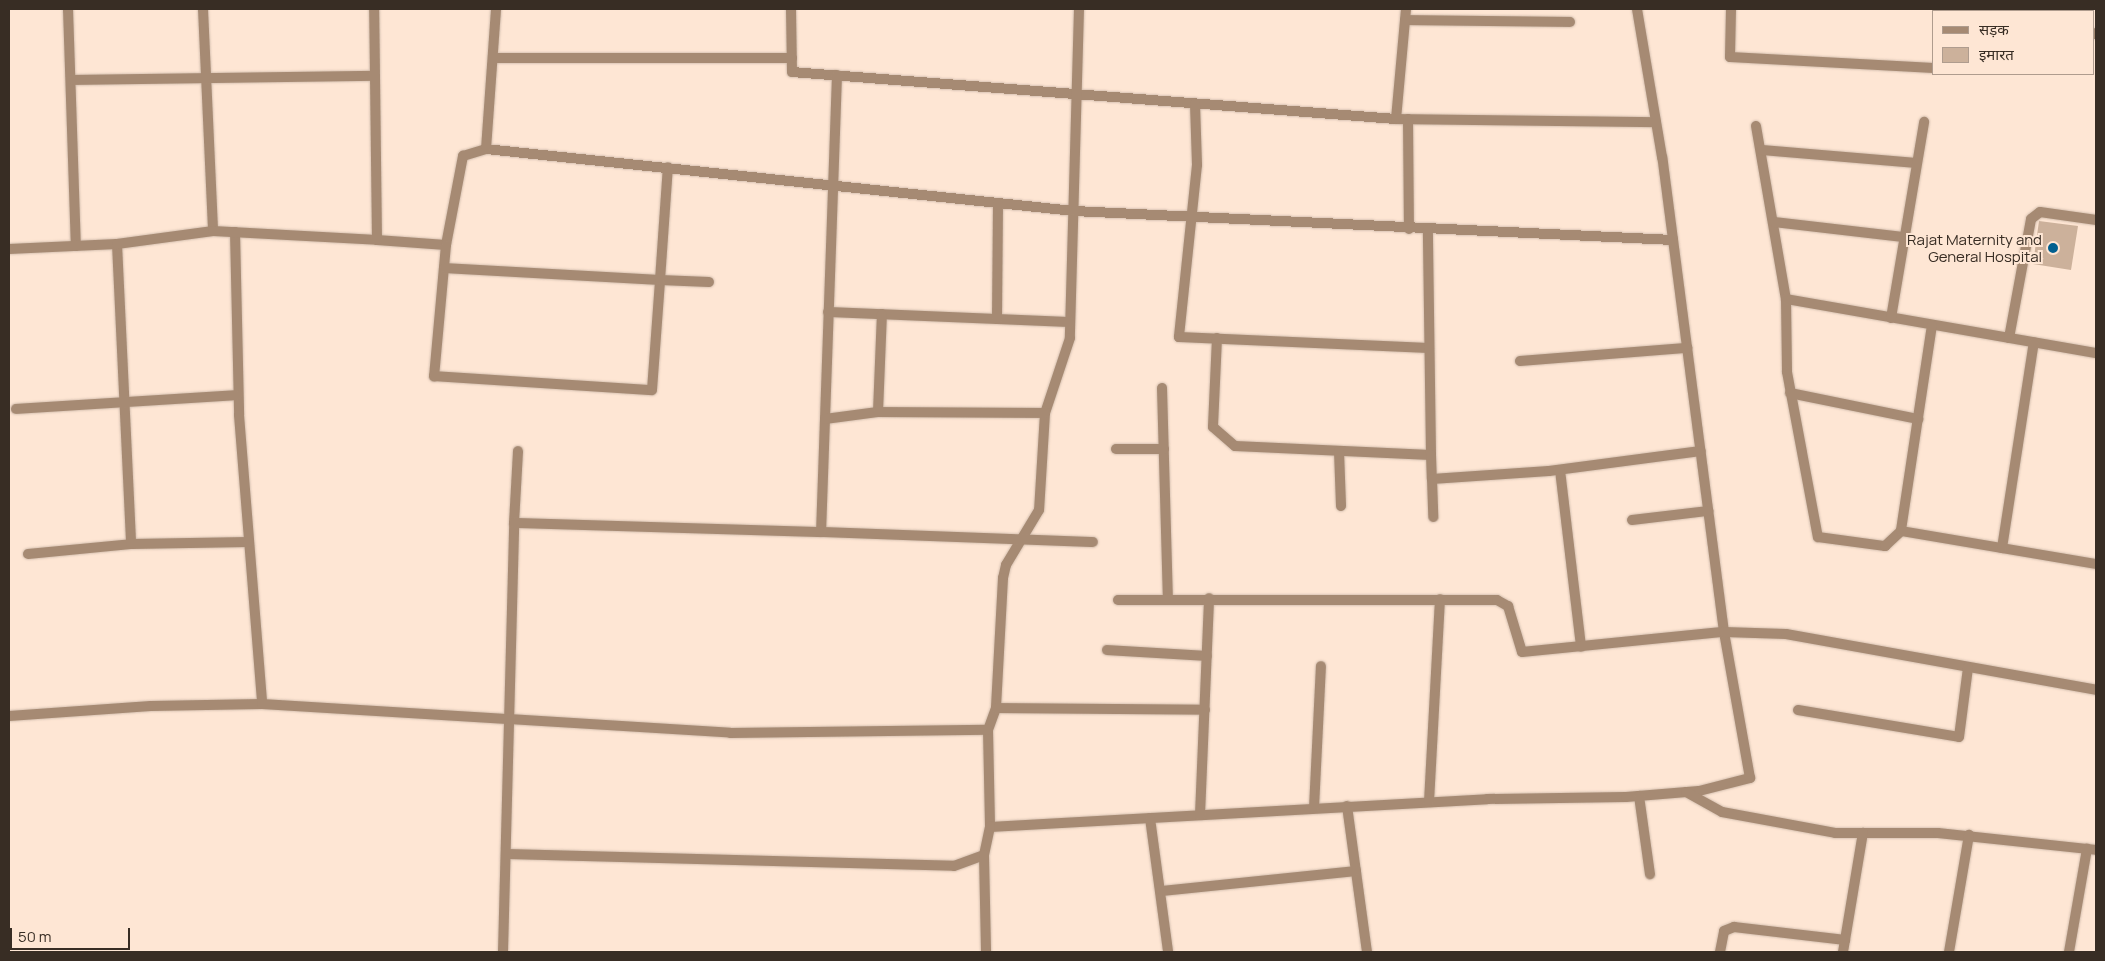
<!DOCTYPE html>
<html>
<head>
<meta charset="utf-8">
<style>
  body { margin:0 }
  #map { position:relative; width:2105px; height:961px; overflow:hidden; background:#fee6d4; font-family:Manrope,"Noto Sans Devanagari",sans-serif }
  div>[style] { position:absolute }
  .building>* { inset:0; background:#ccb19b }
  .roads { filter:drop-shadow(0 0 1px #d6c1b1) drop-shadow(0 0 1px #d6c1b1) }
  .street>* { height:10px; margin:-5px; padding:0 5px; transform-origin:5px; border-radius:5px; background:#a68a73 }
  .dots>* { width:14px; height:14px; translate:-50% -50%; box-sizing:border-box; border:2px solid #fee6d4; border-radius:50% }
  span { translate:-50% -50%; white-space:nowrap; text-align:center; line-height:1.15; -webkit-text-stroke:4px #fee6d4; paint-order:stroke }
  .poi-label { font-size:15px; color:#382d24 }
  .right { translate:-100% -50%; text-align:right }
  .frame { position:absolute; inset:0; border:10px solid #382d24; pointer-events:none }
  .legend { position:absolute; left:1932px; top:10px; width:162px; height:65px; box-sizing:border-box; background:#fee6d4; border:1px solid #af9c8e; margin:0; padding:6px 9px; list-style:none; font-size:15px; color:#382d24 }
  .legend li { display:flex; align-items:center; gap:10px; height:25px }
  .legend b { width:25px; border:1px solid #af9c8e }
  .scale { position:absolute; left:10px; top:928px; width:120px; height:22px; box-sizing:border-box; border:2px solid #382d24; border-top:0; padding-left:6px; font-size:15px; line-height:18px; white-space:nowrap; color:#382d24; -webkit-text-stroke:4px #fee6d4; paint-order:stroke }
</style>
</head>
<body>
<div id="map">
  <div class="building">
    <div style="clip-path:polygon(2039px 221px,2078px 226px,2071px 270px,2033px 264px)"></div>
  </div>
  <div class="roads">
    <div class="street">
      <div style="left:68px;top:9px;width:237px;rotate:88.1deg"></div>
      <div style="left:203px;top:9px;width:222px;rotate:87.4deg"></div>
      <div style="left:791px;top:9px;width:63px;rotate:89.1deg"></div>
      <div style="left:792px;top:72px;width:606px;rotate:4.45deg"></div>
      <div style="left:1396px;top:119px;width:260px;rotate:0.7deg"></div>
      <div style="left:1079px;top:9px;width:329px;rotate:91.6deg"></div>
      <div style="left:1070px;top:338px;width:79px;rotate:108.4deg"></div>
      <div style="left:1045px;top:413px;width:97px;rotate:93.5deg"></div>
      <div style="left:1039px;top:510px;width:64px;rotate:121deg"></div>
      <div style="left:1006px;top:565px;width:13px;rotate:103deg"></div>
      <div style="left:1003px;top:578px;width:130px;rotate:93.1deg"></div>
      <div style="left:996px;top:708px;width:23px;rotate:110deg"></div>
      <div style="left:988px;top:730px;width:97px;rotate:88.8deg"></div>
      <div style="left:990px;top:827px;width:498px;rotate:-3.2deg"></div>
      <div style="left:1487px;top:799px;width:139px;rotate:-0.8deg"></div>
      <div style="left:1626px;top:797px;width:73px;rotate:-4.7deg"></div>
      <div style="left:1699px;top:791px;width:53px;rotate:-14.3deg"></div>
      <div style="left:1750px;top:778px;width:148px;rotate:-100.1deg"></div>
      <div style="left:1724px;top:632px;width:479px;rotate:-97.4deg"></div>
      <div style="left:1662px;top:157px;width:150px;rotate:-99.6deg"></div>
      <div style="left:1731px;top:9px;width:48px;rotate:91.2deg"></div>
      <div style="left:1730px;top:57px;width:204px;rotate:3.1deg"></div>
      <div style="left:1998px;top:11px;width:2px;rotate:-63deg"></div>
      <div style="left:1405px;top:20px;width:165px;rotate:0.7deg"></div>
      <div style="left:2094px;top:34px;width:2px;rotate:-27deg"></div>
      <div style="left:494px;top:58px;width:298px"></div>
      <div style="left:837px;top:75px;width:457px;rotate:92deg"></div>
      <div style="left:821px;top:532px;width:272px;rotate:2.1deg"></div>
      <div style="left:74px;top:80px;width:299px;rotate:-0.8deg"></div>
      <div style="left:1195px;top:104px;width:61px;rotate:88.1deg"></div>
      <div style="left:1197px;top:165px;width:173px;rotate:96deg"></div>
      <div style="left:1179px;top:337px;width:250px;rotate:2.5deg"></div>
      <div style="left:1396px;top:119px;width:110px;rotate:-84.8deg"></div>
      <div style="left:1408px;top:119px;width:110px;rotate:89.5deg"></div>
      <div style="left:1756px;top:126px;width:176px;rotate:80.2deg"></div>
      <div style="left:1786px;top:299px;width:73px;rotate:89.2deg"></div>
      <div style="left:1787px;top:372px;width:168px;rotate:79.4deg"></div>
      <div style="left:1818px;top:537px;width:68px;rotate:7.7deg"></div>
      <div style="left:1885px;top:546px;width:22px;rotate:-43deg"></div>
      <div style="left:486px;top:149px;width:591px;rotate:6.02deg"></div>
      <div style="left:1074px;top:211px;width:600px;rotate:2.77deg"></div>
      <div style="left:1762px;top:150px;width:155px;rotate:4.8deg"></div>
      <div style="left:1774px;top:222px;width:130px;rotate:6.6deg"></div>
      <div style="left:235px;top:232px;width:183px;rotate:88.7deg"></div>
      <div style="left:239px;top:415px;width:290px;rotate:85.4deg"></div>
      <div style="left:377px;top:240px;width:69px;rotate:4.1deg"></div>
      <div style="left:446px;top:245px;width:91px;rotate:-79.2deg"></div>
      <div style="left:463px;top:156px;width:24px;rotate:-17deg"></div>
      <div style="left:486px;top:149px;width:140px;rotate:-85.9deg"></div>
      <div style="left:117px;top:244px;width:300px;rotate:87.3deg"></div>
      <div style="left:446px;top:245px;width:132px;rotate:95.2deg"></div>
      <div style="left:434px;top:376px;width:218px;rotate:3.7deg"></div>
      <div style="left:652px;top:390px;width:110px;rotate:-85.8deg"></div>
      <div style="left:660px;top:280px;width:49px;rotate:2.3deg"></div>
      <div style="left:9px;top:249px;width:108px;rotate:-2.7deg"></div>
      <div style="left:117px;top:244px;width:97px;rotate:-7.7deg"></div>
      <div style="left:213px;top:231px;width:164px;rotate:3.1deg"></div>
      <div style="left:377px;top:240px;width:231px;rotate:-90.7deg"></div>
      <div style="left:444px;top:268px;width:216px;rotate:3.2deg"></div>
      <div style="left:660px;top:280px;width:113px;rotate:-86deg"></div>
      <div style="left:1786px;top:299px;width:315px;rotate:9.9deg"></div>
      <div style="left:828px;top:312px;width:242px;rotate:2.4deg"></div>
      <div style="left:1891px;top:318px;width:199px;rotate:-80.4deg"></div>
      <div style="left:997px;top:319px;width:116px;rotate:-89.5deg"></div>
      <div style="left:1932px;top:325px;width:208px;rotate:98.6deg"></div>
      <div style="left:1901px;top:531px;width:198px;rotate:9.6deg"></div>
      <div style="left:1217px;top:338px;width:89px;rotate:92.6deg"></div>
      <div style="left:1213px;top:427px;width:29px;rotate:41deg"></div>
      <div style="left:1235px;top:446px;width:196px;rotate:2.6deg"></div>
      <div style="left:1431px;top:455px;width:225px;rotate:-90.8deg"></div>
      <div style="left:2009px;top:338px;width:121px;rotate:-79.5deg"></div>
      <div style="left:2031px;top:219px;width:11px;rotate:-38deg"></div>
      <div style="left:2040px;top:212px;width:57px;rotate:8.1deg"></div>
      <div style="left:1520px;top:361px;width:168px;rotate:-4.5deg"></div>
      <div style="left:1162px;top:388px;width:211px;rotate:88.4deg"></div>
      <div style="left:1790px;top:393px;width:131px;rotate:11.5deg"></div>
      <div style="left:16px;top:409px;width:222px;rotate:-3.6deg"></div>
      <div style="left:878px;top:412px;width:98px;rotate:-87.7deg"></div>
      <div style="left:825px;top:419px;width:53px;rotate:-7.5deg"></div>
      <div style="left:878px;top:412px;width:167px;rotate:0.3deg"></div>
      <div style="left:1116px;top:449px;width:48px"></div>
      <div style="left:1339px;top:451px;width:55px;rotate:87.9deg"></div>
      <div style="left:1431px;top:455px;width:24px;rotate:88deg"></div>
      <div style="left:1432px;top:479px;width:117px;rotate:-3.9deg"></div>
      <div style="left:1549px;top:471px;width:153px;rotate:-7.5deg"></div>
      <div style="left:1560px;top:470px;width:178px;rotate:83.2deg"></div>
      <div style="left:1432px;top:479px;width:38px;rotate:88deg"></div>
      <div style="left:1632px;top:520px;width:77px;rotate:-6.8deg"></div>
      <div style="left:514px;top:523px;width:72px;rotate:-86.8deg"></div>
      <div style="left:2002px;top:548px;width:208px;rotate:-81.2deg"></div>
      <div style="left:28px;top:554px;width:103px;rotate:-5.5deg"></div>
      <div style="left:131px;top:544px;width:118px;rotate:-1deg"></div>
      <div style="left:1118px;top:600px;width:379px"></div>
      <div style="left:1497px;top:600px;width:13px;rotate:29deg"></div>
      <div style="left:1508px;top:606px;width:48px;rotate:73.1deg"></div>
      <div style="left:1522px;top:652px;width:203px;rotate:-5.7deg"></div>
      <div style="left:1724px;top:632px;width:62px;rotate:1.8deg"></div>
      <div style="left:1786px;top:634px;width:315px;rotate:10.2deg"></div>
      <div style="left:1107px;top:650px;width:100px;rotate:3.4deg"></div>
      <div style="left:996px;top:708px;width:209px;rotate:0.5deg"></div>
      <div style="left:1798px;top:710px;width:163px;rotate:9.5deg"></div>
      <div style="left:1959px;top:737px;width:70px;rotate:-82.6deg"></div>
      <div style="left:9px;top:716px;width:142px;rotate:-4deg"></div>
      <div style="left:151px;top:706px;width:111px;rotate:-1deg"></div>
      <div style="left:262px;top:704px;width:469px;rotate:3.5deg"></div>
      <div style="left:730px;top:733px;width:258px;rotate:-0.7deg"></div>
      <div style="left:1686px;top:792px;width:41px;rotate:29.1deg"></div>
      <div style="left:1722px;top:812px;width:115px;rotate:10.5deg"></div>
      <div style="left:1835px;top:833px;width:103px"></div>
      <div style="left:1938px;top:833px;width:159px;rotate:6.1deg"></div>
      <div style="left:1639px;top:796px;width:79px;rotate:82deg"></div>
      <div style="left:1429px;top:802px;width:203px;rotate:-86.9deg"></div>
      <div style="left:1347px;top:806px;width:147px;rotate:82.2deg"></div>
      <div style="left:1314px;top:808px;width:142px;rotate:-87.2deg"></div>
      <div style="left:1200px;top:815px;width:217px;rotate:-87.6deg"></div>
      <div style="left:1150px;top:818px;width:135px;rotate:82.3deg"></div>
      <div style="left:507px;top:854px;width:447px;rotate:1.5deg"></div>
      <div style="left:954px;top:866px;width:32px;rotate:-20deg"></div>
      <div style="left:984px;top:855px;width:29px;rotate:-78deg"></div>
      <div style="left:984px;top:855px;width:97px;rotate:88.8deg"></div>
      <div style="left:1162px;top:891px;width:195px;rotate:-5.9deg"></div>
      <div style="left:503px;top:952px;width:429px;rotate:-88.5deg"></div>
      <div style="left:514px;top:523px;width:307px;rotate:1.7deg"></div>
      <div style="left:1720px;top:952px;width:21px;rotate:-79deg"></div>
      <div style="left:1724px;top:931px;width:11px;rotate:-22deg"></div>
      <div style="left:1734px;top:927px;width:112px;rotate:6.7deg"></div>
      <div style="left:1843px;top:952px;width:121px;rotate:-80.5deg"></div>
      <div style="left:1949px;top:952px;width:119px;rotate:-80.3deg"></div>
      <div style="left:2069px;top:952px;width:105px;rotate:-80.1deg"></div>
    </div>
  </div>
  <div class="dots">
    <div style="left:2053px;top:248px;background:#005f8f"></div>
  </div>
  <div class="poi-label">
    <span class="right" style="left:2042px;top:248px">Rajat Maternity and<br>General Hospital</span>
  </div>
  <div class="frame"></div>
  <ul class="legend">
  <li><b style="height:6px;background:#a68a73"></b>सड़क</li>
  <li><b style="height:14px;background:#ccb19b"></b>इमारत</li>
  </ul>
  <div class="scale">50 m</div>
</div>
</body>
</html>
